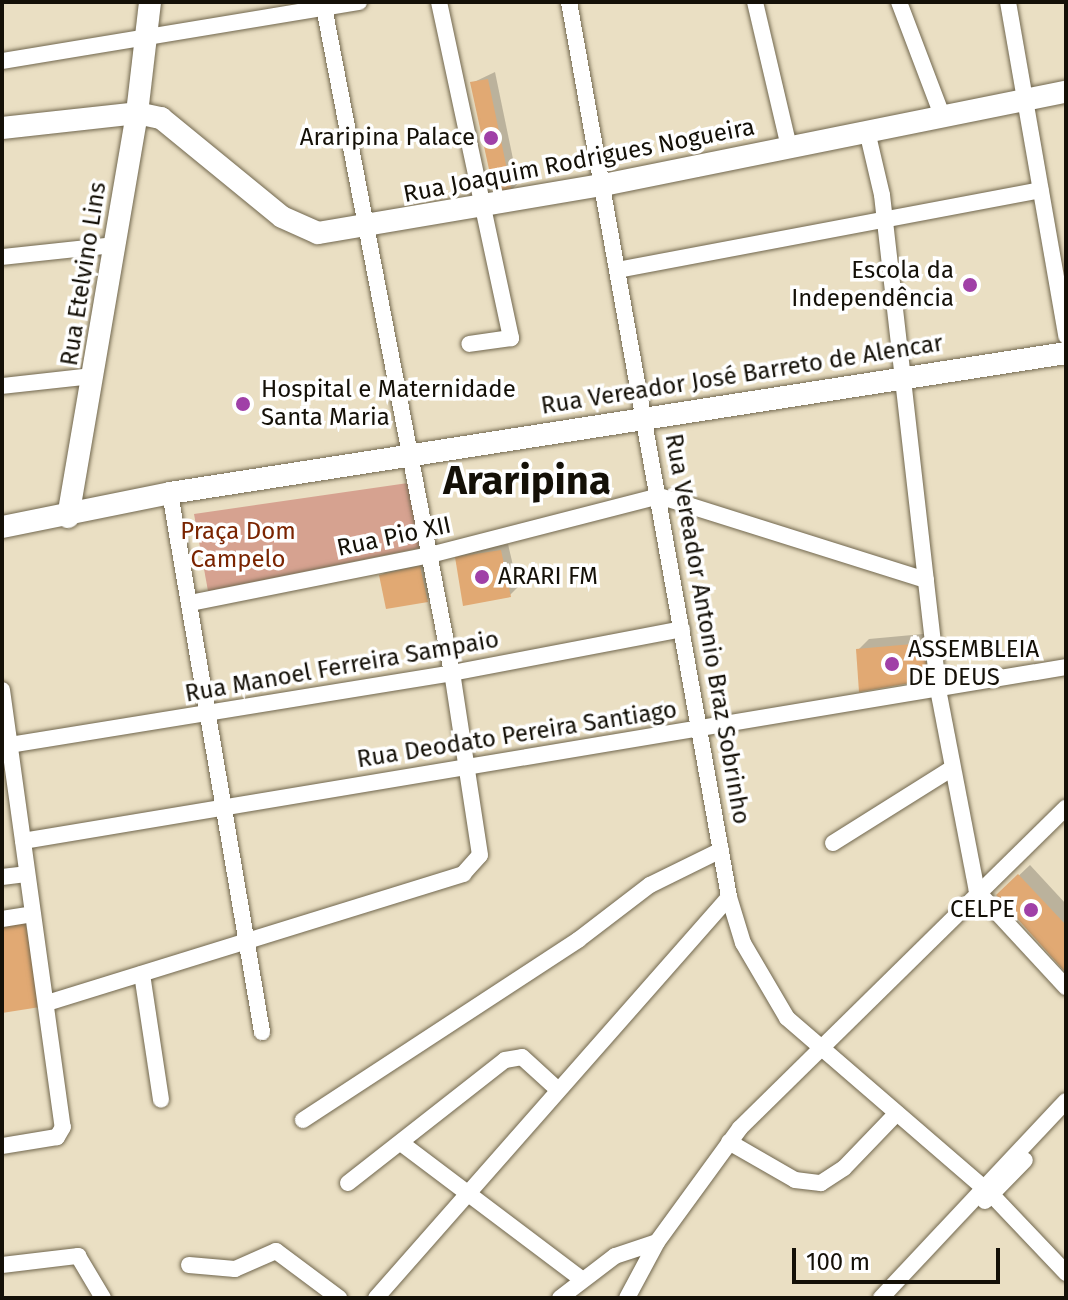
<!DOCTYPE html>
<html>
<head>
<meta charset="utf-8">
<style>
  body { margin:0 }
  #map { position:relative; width:1068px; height:1300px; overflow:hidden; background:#eadfc3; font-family:"Fira Sans",sans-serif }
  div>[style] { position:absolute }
  .green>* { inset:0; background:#d6a290 }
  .shadow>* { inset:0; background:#0003 }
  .building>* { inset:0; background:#e1a973 }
  .roads { filter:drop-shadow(0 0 2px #71674e) drop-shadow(0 0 2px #71674e) }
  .minor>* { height:16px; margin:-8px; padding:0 8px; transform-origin:8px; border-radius:8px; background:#fff }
  .secondary>* { height:22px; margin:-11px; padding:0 11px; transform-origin:11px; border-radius:11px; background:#fff }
  .dots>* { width:22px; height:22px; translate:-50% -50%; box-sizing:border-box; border:4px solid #fff; border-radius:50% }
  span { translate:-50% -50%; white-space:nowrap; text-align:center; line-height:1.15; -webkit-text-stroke:7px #fff; paint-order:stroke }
  .poi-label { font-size:24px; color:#141007 }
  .right { translate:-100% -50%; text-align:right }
  .left { translate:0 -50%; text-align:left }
  .street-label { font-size:24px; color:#141007 }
  .park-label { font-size:24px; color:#7a2400 }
  .town-label { font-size:40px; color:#141007; font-weight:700 }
  .frame { position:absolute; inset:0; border:4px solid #141007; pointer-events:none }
  .scale { position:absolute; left:792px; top:1248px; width:208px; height:36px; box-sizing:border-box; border:4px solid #141007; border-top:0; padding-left:10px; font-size:24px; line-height:28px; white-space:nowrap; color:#141007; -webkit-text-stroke:6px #fff; paint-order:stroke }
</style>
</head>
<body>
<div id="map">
  <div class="green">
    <div style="clip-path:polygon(408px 483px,420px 548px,208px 591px,194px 514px)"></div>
  </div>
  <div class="shadow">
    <div style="clip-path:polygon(495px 72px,518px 183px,511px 191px,472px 83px)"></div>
    <div style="clip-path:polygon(508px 544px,518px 587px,510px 595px,457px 558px,465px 550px)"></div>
    <div style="clip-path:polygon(436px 551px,443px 583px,427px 600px,381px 576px,397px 559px)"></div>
    <div style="clip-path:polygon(934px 633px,938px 667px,927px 678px,859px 649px,869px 639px)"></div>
    <div style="clip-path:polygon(1030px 865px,1066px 904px,1066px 970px,998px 895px)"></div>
  </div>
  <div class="building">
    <div style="clip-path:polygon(488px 79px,512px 193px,495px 197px,470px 82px)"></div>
    <div style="clip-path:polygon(501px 550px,511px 597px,463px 606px,455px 557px)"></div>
    <div style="clip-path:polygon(420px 566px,428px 602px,386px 609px,379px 575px)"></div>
    <div style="clip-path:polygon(924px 643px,928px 680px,859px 692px,856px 649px)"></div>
    <div style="clip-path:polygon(1018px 874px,1066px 925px,1066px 973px,996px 895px)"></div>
    <div style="clip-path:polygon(25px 919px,40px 1007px,2px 1013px,2px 923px)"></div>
  </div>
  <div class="roads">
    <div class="minor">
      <div style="left:439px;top:2px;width:344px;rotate:77.9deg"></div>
      <div style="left:511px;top:338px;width:42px;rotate:171.9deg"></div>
      <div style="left:569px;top:2px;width:909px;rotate:79.86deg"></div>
      <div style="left:729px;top:897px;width:48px;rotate:73.1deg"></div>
      <div style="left:743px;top:943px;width:87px;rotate:59.6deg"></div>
      <div style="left:787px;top:1018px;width:271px;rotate:40.8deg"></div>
      <div style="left:992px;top:1195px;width:108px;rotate:46.5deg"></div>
      <div style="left:755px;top:2px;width:149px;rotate:76.8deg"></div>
      <div style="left:899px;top:2px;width:121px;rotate:69.2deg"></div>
      <div style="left:1008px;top:2px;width:339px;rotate:80.1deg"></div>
      <div style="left:2px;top:61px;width:362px;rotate:-9.4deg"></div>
      <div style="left:867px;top:131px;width:66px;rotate:76.8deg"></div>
      <div style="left:882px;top:195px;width:497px;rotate:83.5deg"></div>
      <div style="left:938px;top:689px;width:206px;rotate:79.1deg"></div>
      <div style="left:977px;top:891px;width:131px;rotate:47.2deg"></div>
      <div style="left:2px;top:257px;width:113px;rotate:-6.1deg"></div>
      <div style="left:618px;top:270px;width:430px;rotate:-10.7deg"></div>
      <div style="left:2px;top:386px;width:92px;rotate:-6.3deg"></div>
      <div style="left:170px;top:493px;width:547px;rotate:80.31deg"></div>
      <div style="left:190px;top:603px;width:245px;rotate:-11.3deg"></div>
      <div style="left:430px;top:555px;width:236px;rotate:-14.4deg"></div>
      <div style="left:659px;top:496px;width:280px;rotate:17.5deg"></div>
      <div style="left:2px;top:690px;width:441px;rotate:82.1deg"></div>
      <div style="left:63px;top:1127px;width:12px;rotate:121deg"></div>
      <div style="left:57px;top:1137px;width:56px;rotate:170.7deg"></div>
      <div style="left:9px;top:745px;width:449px;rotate:-9.2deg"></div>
      <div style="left:452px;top:673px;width:234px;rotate:-10.8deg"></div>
      <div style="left:23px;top:841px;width:1057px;rotate:-9.47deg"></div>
      <div style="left:833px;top:843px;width:139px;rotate:-32.1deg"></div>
      <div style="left:2px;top:877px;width:24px;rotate:-7deg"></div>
      <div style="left:2px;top:919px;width:31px;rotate:-9deg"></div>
      <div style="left:142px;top:974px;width:127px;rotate:81.4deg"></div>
      <div style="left:47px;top:1003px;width:436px;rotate:-17.2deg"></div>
      <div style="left:463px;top:874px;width:25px;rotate:-48deg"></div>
      <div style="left:480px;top:855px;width:184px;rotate:-98.7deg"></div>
      <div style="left:452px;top:673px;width:683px;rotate:-100.88deg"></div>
      <div style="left:303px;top:1120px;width:329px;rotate:-33.2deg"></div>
      <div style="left:578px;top:940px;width:91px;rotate:-37.4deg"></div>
      <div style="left:650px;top:885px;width:79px;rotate:-26.2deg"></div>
      <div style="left:729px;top:1142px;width:76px;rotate:29.9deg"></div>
      <div style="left:795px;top:1180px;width:26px;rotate:7deg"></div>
      <div style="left:821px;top:1183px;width:27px;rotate:-33deg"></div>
      <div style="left:844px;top:1168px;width:76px;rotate:-46.1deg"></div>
      <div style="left:401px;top:1143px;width:224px;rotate:37deg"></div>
      <div style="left:348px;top:1183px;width:199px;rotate:-38.1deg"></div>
      <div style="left:505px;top:1060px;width:17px;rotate:-10deg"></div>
      <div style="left:522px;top:1057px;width:47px;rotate:42.4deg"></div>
      <div style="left:985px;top:1201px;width:57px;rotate:-45.7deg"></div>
      <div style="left:2px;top:1265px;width:77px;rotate:-6.8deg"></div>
      <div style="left:78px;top:1256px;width:49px;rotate:59.2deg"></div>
      <div style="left:189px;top:1265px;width:46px;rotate:5deg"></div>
      <div style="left:235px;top:1269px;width:45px;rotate:-23.7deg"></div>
      <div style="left:276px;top:1251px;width:79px;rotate:36.7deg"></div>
      <div style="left:376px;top:1298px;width:534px;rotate:-48.64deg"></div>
      <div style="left:560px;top:1298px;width:69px;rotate:-37.4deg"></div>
      <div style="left:615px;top:1256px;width:44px;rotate:-18.4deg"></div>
      <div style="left:627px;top:1298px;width:64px;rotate:-61.8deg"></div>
      <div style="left:657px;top:1242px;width:141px;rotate:-53.9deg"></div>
      <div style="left:740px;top:1128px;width:457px;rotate:-44.5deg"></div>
      <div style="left:881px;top:1298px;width:270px;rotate:-46.8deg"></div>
    </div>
    <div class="secondary">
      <div style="left:2px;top:128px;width:136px;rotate:-6.3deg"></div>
      <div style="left:137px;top:113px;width:25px;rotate:12deg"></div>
      <div style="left:161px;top:118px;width:156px;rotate:39.3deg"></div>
      <div style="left:282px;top:217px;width:39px;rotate:24deg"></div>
      <div style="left:318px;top:233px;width:289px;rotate:-9.6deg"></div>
      <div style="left:603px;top:185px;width:472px;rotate:-11.4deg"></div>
      <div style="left:68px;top:517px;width:410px;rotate:-80.3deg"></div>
      <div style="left:137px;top:113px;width:112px;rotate:-83.3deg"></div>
      <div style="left:2px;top:527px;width:171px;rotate:-11.4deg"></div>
      <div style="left:170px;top:493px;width:907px;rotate:-8.88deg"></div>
    </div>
  </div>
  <div class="dots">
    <div style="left:491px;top:138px;background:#a040a7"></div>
    <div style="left:970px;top:285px;background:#a040a7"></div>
    <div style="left:243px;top:404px;background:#a040a7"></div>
    <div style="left:482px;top:577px;background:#a040a7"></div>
    <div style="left:892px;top:664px;background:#a040a7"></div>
    <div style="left:1031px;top:910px;background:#a040a7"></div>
  </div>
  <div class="poi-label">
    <span class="right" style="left:475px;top:138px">Araripina Palace</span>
    <span class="right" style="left:954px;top:285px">Escola da<br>Independência</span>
    <span class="left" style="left:261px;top:404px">Hospital e Maternidade<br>Santa Maria</span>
    <span class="left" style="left:498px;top:577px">ARARI FM</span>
    <span class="left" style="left:908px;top:664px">ASSEMBLEIA<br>DE DEUS</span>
    <span class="right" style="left:1015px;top:910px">CELPE</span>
  </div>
  <div class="street-label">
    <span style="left:579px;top:161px;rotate:-11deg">Rua Joaquim Rodrigues Nogueira</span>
    <span style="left:84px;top:274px;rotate:-81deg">Rua Etelvino Lins</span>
    <span style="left:742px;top:375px;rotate:-9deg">Rua Vereador José Barreto de Alencar</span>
    <span style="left:394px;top:537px;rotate:-12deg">Rua Pio XII</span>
    <span style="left:707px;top:629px;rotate:80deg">Rua Vereador Antonio Braz Sobrinho</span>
    <span style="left:342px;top:667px;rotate:-10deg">Rua Manoel Ferreira Sampaio</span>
    <span style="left:517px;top:735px;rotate:-9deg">Rua Deodato Pereira Santiago</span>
  </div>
  <div class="park-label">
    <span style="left:238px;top:546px">Praça Dom<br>Campelo</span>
  </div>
  <div class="town-label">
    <span style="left:527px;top:481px">Araripina</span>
  </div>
  <div class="frame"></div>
  <div class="scale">100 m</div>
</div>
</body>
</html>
